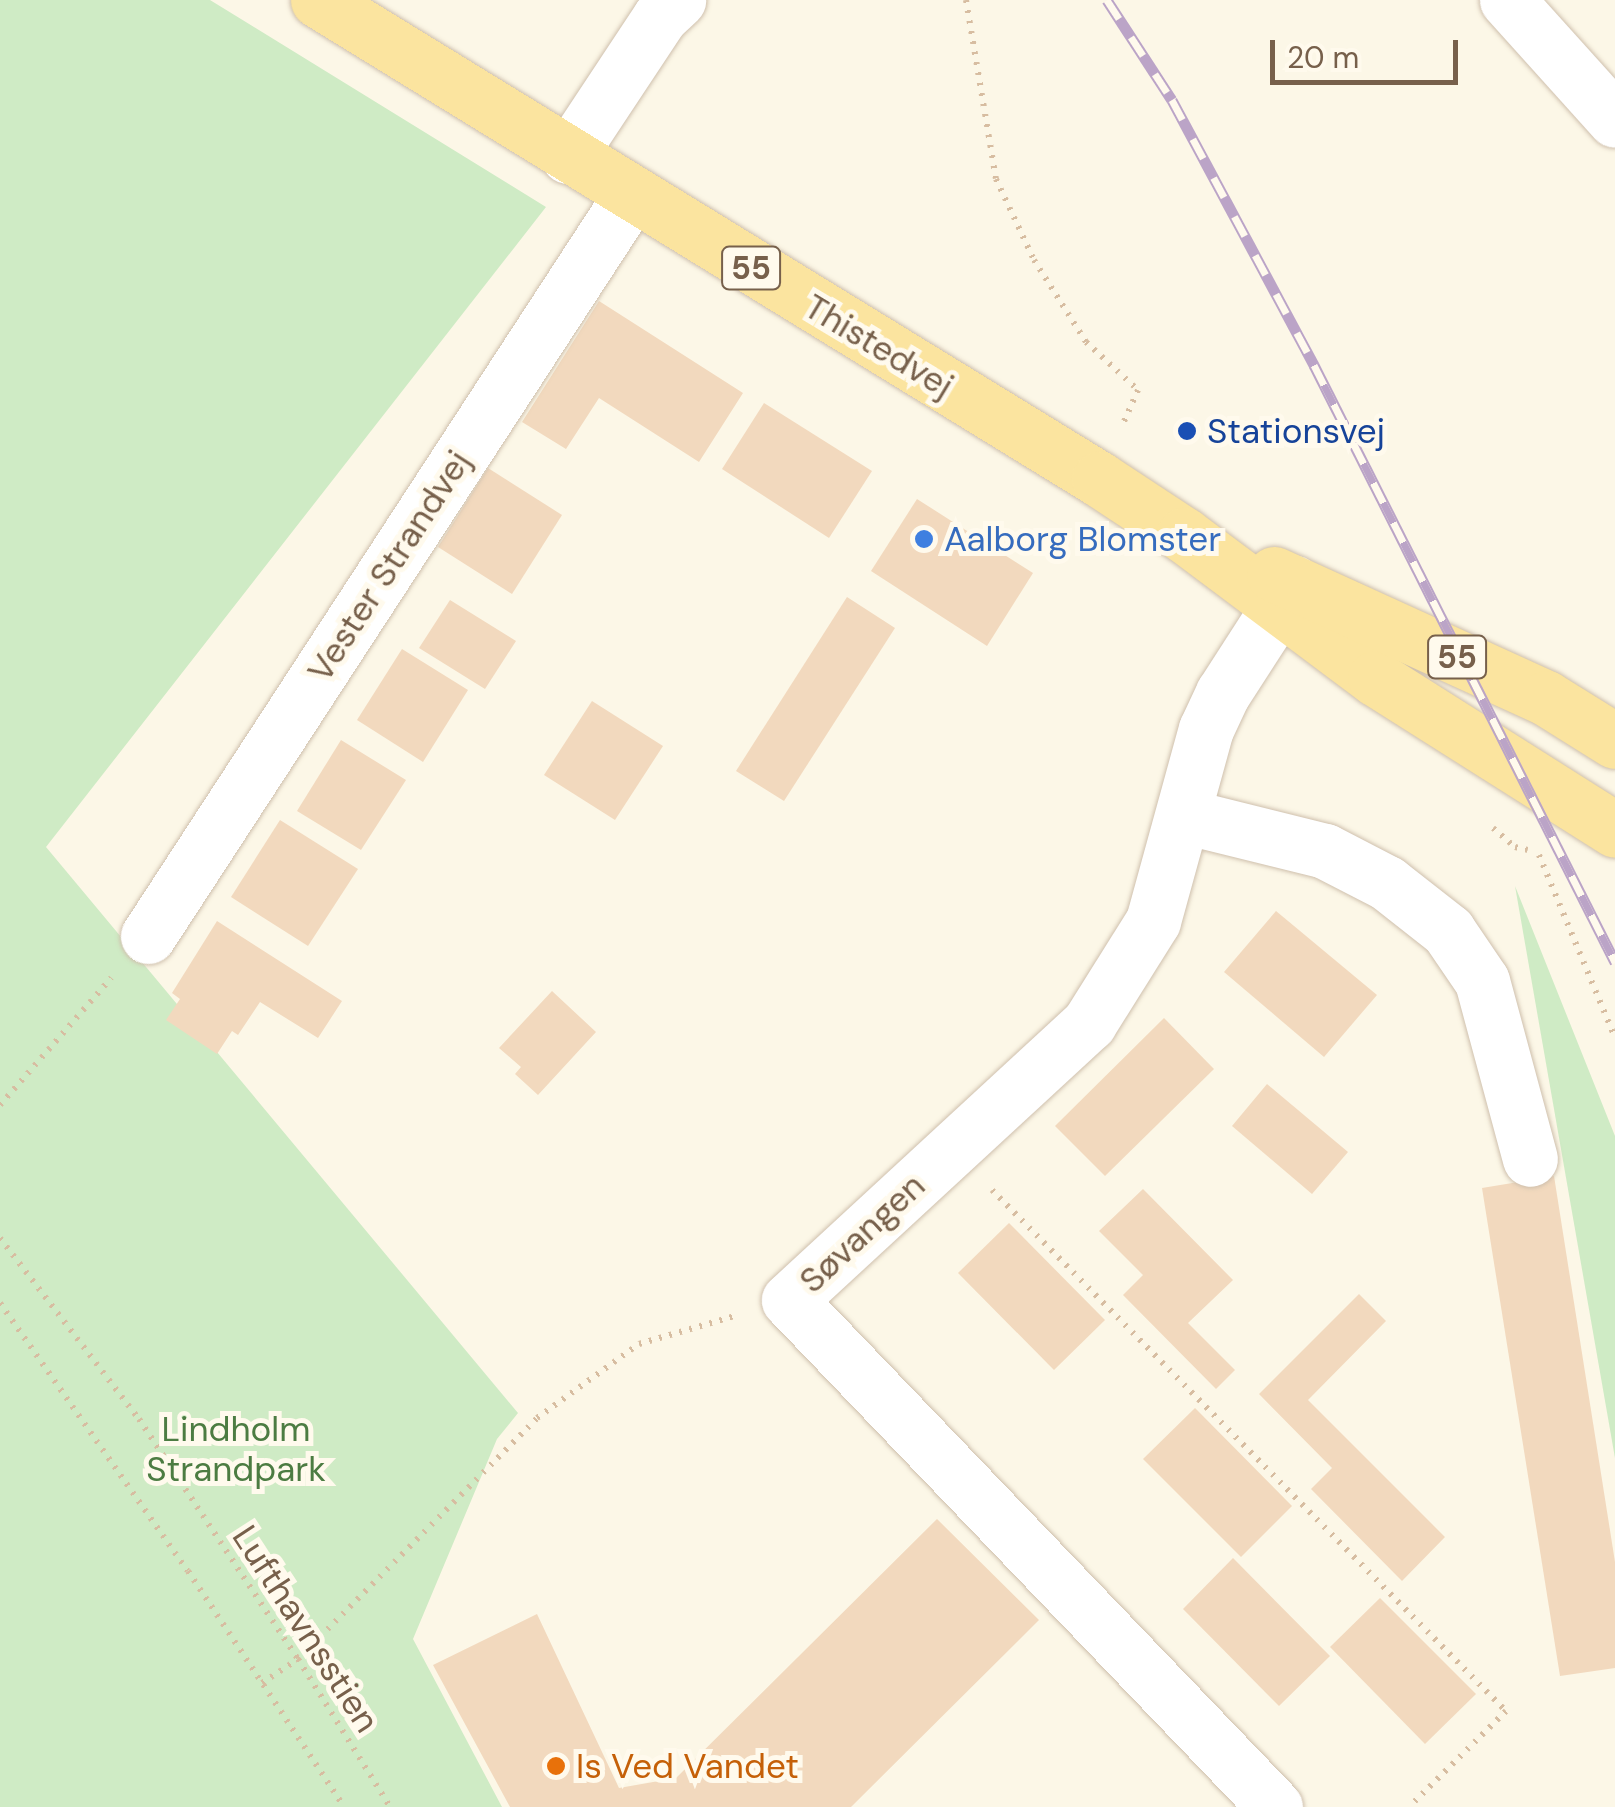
<!DOCTYPE html>
<html>
<head>
<meta charset="utf-8">
<style>
  body { margin:0 }
  #map { position:relative; width:1615px; height:1807px; overflow:hidden; background:#fcf7e7; font-family:"DM Sans",sans-serif }
  div>[style] { position:absolute }
  .green>* { inset:0; background:#cfebc5 }
  .building>* { inset:0; background:#f2d9be }
  .path>* { height:6px; margin-top:-3px; transform-origin:0; background:repeating-linear-gradient(90deg,#d7bda1 0 2.5px,transparent 0 10.5px) }
  .roads { filter:drop-shadow(0 0 2px #cfc0ad) drop-shadow(0 0 2px #cfc0ad) }
  .minor>* { height:55px; margin:-27.5px; padding:0 27.5px; transform-origin:27.5px; border-radius:27.5px; background:#fff }
  .major>* { height:55px; margin:-27.5px; padding:0 27.5px; transform-origin:27.5px; border-radius:27.5px; background:#fbe49f }
  .rail>* { height:11px; margin-top:-5.5px; transform-origin:0; background:repeating-linear-gradient(90deg,#fffaed 0 22px,#bba4c7 0 44px); box-sizing:border-box; border-block:2px solid #bba4c7 }
  .dots>* { width:28px; height:28px; translate:-50% -50%; box-sizing:border-box; border:5px solid #fffaed; border-radius:50% }
  span { translate:-50% -50%; white-space:nowrap; text-align:center; line-height:1.15; -webkit-text-stroke:10px #fffaed; paint-order:stroke }
  .shield-label span { padding:2px 8px; background:#fffaed; border:2px solid; border-radius:8px; -webkit-text-stroke-width:0 }
  .shield-label { font-size:32px; color:#77604b; font-weight:700 }
  .street-label { font-size:35px; color:#77604b }
  .transit-label { font-size:35px; color:#164399 }
  .left { translate:0 -50%; text-align:left }
  .shop-label { font-size:35px; color:#366cbe }
  .park-label { font-size:35px; color:#4c7c42 }
  .food-label { font-size:35px; color:#c56008 }
  .scale { position:absolute; left:1270px; top:40px; width:188px; height:45px; box-sizing:border-box; border:5px solid #77604b; border-top:0; padding-left:12px; font-size:30px; line-height:35px; white-space:nowrap; color:#77604b; -webkit-text-stroke:8px #fffaed; paint-order:stroke }
</style>
</head>
<body>
<div id="map">
  <div class="green">
    <div style="clip-path:polygon(0 0,210px 0,546px 207px,46px 847px,518px 1413px,497px 1439px,413px 1639px,502px 1807px,0 1807px)"></div>
    <div style="clip-path:polygon(1515px 886px,1615px 1136px,1615px 1458px)"></div>
  </div>
  <div class="building">
    <div style="clip-path:polygon(599px 301px,743px 393px,699px 462px,599px 398px,566px 449px,522px 422px)"></div>
    <div style="clip-path:polygon(764px 403px,872px 471px,829px 538px,722px 469px)"></div>
    <div style="clip-path:polygon(488px 468px,562px 515px,512px 594px,438px 547px)"></div>
    <div style="clip-path:polygon(917px 499px,1033px 573px,987px 646px,871px 571px)"></div>
    <div style="clip-path:polygon(847px 597px,895px 628px,784px 801px,736px 771px)"></div>
    <div style="clip-path:polygon(450px 600px,516px 641px,485px 689px,419px 648px)"></div>
    <div style="clip-path:polygon(402px 649px,468px 690px,423px 762px,357px 720px)"></div>
    <div style="clip-path:polygon(592px 701px,663px 746px,615px 820px,544px 775px)"></div>
    <div style="clip-path:polygon(341px 740px,406px 780px,361px 850px,297px 811px)"></div>
    <div style="clip-path:polygon(280px 820px,358px 869px,308px 946px,231px 897px)"></div>
    <div style="clip-path:polygon(1276px 911px,1377px 995px,1324px 1057px,1224px 972px)"></div>
    <div style="clip-path:polygon(217px 921px,342px 1001px,318px 1038px,260px 1002px,238px 1035px,232px 1031px,217px 1054px,166px 1020px,180px 999px,172px 993px)"></div>
    <div style="clip-path:polygon(552px 991px,596px 1032px,538px 1095px,515px 1074px,521px 1067px,499px 1048px)"></div>
    <div style="clip-path:polygon(1164px 1018px,1214px 1069px,1105px 1176px,1055px 1126px)"></div>
    <div style="clip-path:polygon(1267px 1084px,1348px 1152px,1312px 1194px,1232px 1126px)"></div>
    <div style="clip-path:polygon(1554px 1176px,1615px 1562px,1615px 1668px,1560px 1676px,1482px 1188px)"></div>
    <div style="clip-path:polygon(1143px 1189px,1233px 1280px,1188px 1323px,1235px 1370px,1216px 1389px,1123px 1295px,1143px 1275px,1099px 1231px)"></div>
    <div style="clip-path:polygon(1009px 1223px,1105px 1320px,1054px 1370px,958px 1273px)"></div>
    <div style="clip-path:polygon(1359px 1294px,1386px 1321px,1308px 1400px,1445px 1537px,1402px 1581px,1311px 1489px,1332px 1468px,1259px 1394px)"></div>
    <div style="clip-path:polygon(1195px 1408px,1292px 1506px,1241px 1557px,1143px 1459px)"></div>
    <div style="clip-path:polygon(937px 1519px,1039px 1620px,851px 1807px,510px 1807px,433px 1665px,537px 1614px,619px 1788px,676px 1778px)"></div>
    <div style="clip-path:polygon(1233px 1558px,1330px 1656px,1279px 1706px,1183px 1609px)"></div>
    <div style="clip-path:polygon(1380px 1598px,1476px 1694px,1425px 1744px,1330px 1647px)"></div>
  </div>
  <div class="path">
    <div style="left:966px;top:0;width:181px;rotate:80.5deg"></div>
    <div style="left:996px;top:179px;width:89px;rotate:64.9deg"></div>
    <div style="left:1034px;top:260px;width:97px;rotate:57.6deg"></div>
    <div style="left:1086px;top:342px;width:71px;rotate:42.7deg"></div>
    <div style="left:1138px;top:390px;width:35px;rotate:114deg"></div>
    <div style="left:1493px;top:828px;width:29px;rotate:41deg"></div>
    <div style="left:1515px;top:847px;width:13px;rotate:13deg"></div>
    <div style="left:1539px;top:855px;width:198px;rotate:67.4deg"></div>
    <div style="left:0;top:1105px;width:169px;rotate:-48.8deg"></div>
    <div style="left:992px;top:1190px;width:732px;rotate:45.39deg"></div>
    <div style="left:1506px;top:1711px;width:136px;rotate:135.3deg"></div>
    <div style="left:0;top:1238px;width:228px;rotate:52.5deg"></div>
    <div style="left:139px;top:1419px;width:288px;rotate:56.5deg"></div>
    <div style="left:298px;top:1659px;width:174px;rotate:58.1deg"></div>
    <div style="left:0;top:1303px;width:327px;rotate:55deg"></div>
    <div style="left:188px;top:1571px;width:283px;rotate:56.5deg"></div>
    <div style="left:262px;top:1683px;width:43px;rotate:-33.7deg"></div>
    <div style="left:298px;top:1659px;width:339px;rotate:-45.2deg"></div>
    <div style="left:537px;top:1418px;width:126px;rotate:-36deg"></div>
    <div style="left:639px;top:1344px;width:100px;rotate:-16.3deg"></div>
  </div>
  <div class="roads">
    <div class="minor">
      <div style="left:1507px;top:0;width:161px;rotate:48deg"></div>
      <div style="left:568px;top:156px;width:167px;rotate:-56.5deg"></div>
      <div style="left:660px;top:17px;width:25px;rotate:-43deg"></div>
      <div style="left:1184px;top:816px;width:145px;rotate:13.9deg"></div>
      <div style="left:1325px;top:851px;width:70px;rotate:27.3deg"></div>
      <div style="left:1387px;top:883px;width:78px;rotate:38.2deg"></div>
      <div style="left:1448px;top:931px;width:60px;rotate:55.8deg"></div>
      <div style="left:1482px;top:981px;width:184px;rotate:74.9deg"></div>
      <div style="left:148px;top:936px;width:885px;rotate:-56.9deg"></div>
      <div style="left:1275px;top:1807px;width:702px;rotate:-133.79deg"></div>
      <div style="left:789px;top:1300px;width:408px;rotate:-42.7deg"></div>
      <div style="left:1089px;top:1023px;width:120px;rotate:-57.9deg"></div>
      <div style="left:1153px;top:921px;width:199px;rotate:-74.6deg"></div>
      <div style="left:1206px;top:729px;width:40px;rotate:-65deg"></div>
      <div style="left:1223px;top:693px;width:131px;rotate:-57.2deg"></div>
    </div>
    <div class="major">
      <div style="left:318px;top:0;width:916px;rotate:31.52deg"></div>
      <div style="left:1099px;top:479px;width:102px;rotate:33.4deg"></div>
      <div style="left:1184px;top:535px;width:239px;rotate:36.8deg"></div>
      <div style="left:1375px;top:678px;width:284px;rotate:32.3deg"></div>
      <div style="left:1274px;top:574px;width:299px;rotate:24.5deg"></div>
      <div style="left:1546px;top:698px;width:81px;rotate:31.9deg"></div>
    </div>
  </div>
  <div class="rail">
    <div style="left:1107px;top:0;width:119px;rotate:57deg"></div>
    <div style="left:1172px;top:100px;width:301px;rotate:61.8deg"></div>
    <div style="left:1314px;top:365px;width:669px;rotate:63.24deg"></div>
  </div>
  <div class="dots">
    <div style="left:1187px;top:431px;background:#1a4fb4"></div>
    <div style="left:924px;top:539px;background:#3f7fe0"></div>
    <div style="left:556px;top:1766px;background:#e8710a"></div>
  </div>
  <div class="shield-label">
    <span style="left:751px;top:268px">55</span>
    <span style="left:1457px;top:657px">55</span>
  </div>
  <div class="street-label">
    <span style="left:879px;top:346px;rotate:31deg">Thistedvej</span>
    <span style="left:389px;top:566px;rotate:-57deg">Vester Strandvej</span>
    <span style="left:862px;top:1233px;rotate:-43deg">Søvangen</span>
    <span style="left:306px;top:1629px;rotate:57deg">Lufthavnsstien</span>
  </div>
  <div class="transit-label">
    <span class="left" style="left:1207px;top:431px">Stationsvej</span>
  </div>
  <div class="shop-label">
    <span class="left" style="left:944px;top:539px">Aalborg Blomster</span>
  </div>
  <div class="park-label">
    <span style="left:236px;top:1449px">Lindholm<br>Strandpark</span>
  </div>
  <div class="food-label">
    <span class="left" style="left:576px;top:1766px">Is Ved Vandet</span>
  </div>
  <div class="scale">20 m</div>
</div>
</body>
</html>
